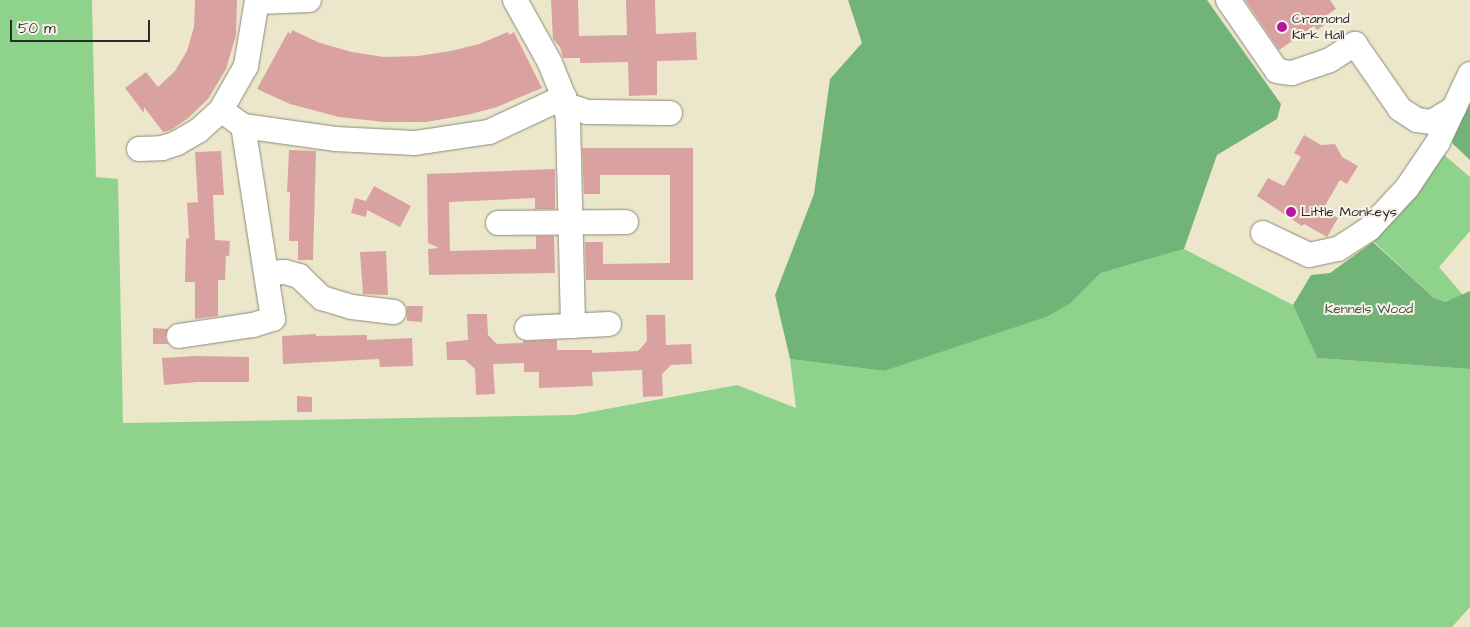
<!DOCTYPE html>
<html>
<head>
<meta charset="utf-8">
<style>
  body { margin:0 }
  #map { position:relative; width:1470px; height:627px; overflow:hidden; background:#ece7cb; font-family:"Architects Daughter",sans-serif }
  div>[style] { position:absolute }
  .green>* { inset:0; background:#8ed28b }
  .forest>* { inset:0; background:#72b477 }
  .building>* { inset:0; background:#d9a2a0 }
  .roads { filter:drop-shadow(0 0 1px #8c897b) drop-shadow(0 0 1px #8c897b) }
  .minor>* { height:24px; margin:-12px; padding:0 12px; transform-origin:12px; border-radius:12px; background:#fff }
  .dots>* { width:14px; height:14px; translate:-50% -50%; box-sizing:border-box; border:2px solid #f7f3e8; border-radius:50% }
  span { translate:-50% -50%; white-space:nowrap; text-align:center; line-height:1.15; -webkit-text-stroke:4px #f7f3e8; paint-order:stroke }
  .poi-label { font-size:14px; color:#2b2b2b }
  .left { translate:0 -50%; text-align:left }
  .park-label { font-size:14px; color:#445543 }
  .scale { position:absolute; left:10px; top:20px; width:140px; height:22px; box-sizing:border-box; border:2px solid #2b2b2b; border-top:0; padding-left:6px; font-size:15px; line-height:18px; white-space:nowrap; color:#2b2b2b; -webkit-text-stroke:4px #f7f3e8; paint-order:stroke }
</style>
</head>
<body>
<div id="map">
  <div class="green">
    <div style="clip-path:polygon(0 0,92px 0,96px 177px,118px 179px,123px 423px,574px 415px,737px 385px,796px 408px,790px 359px,884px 371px,1071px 303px,1101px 273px,1184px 249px,1293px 305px,1317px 358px,1470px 369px,1470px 607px,1452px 627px,0 627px)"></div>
    <div style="clip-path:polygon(1443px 154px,1470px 177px,1470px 231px,1439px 267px,1463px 295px,1444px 302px,1434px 298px,1368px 236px)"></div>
  </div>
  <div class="forest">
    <div style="clip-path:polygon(848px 0,1207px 0,1281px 104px,1277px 119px,1217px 155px,1184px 249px,1101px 273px,1071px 303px,1046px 317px,884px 371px,790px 359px,775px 295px,814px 194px,830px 79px,862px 43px)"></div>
    <div style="clip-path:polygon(1470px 92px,1470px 160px,1453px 144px,1450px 136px)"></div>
    <div style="clip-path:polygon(1373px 242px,1434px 298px,1445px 302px,1470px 291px,1470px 369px,1317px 358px,1293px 305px,1311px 275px,1330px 273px)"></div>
  </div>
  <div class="building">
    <div style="clip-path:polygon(195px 0,237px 0,236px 35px,226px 69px,208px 99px,187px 119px,171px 130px,163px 132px,144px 107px,144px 113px,125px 88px,146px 72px,158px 87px,175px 71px,187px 51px,194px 27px)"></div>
    <div style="clip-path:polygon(551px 0,578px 0,579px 36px,627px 35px,626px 0,655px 0,656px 34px,696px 32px,697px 60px,657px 61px,657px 95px,629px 96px,628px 62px,580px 63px,580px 58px,563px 58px,560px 47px,553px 39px)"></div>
    <div style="clip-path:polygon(1245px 0,1330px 0,1336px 9px,1327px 15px,1330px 21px,1317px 30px,1314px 26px,1279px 50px)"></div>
    <div style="clip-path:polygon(292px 30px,320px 43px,352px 52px,384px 57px,418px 56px,451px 51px,479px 44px,508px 32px,509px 35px,514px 32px,542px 88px,497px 107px,467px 115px,426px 122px,384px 122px,339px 117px,290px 104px,257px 89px,288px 32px,291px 34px)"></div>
    <div style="clip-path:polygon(1304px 135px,1321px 145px,1335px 144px,1342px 157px,1358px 166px,1347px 184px,1340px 180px,1323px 209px,1338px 218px,1327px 237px,1304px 224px,1302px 226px,1257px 196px,1268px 178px,1284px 186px,1301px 157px,1294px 153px)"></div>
    <div style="clip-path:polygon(582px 148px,693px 148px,693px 280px,586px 280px,585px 242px,603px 242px,603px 264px,670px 263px,670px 175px,600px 175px,600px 194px,584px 194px)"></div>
    <div style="clip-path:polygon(289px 150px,316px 151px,313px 260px,298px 260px,298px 241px,289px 241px,290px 192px,287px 192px)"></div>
    <div style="clip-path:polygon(221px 151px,224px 195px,213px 195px,215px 240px,230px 241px,229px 256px,226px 256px,225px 280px,218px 280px,218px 316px,195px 319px,195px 282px,185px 282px,186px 239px,189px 238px,187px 203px,198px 202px,195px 152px)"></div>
    <div style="clip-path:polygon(555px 169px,555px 209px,535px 209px,535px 198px,449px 202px,450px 251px,536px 249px,536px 236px,554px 236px,555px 273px,429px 275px,428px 249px,439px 248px,428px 243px,427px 174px)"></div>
    <div style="clip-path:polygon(374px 186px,411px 206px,400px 227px,367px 210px,366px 217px,351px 213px,355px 198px,366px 201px)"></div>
    <div style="clip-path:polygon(386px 251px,388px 295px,363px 294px,360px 252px)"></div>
    <div style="clip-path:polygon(407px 306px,423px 306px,422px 322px,407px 321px)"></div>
    <div style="clip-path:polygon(467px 314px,487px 314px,488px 335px,497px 344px,523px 343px,523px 341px,557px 340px,557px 350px,592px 350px,592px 353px,638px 351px,647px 341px,646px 315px,665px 315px,666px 345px,691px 344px,692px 364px,671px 365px,662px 374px,663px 396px,643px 397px,642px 370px,592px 372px,593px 386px,539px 388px,539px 372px,524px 372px,524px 363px,493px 364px,495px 394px,476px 395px,475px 369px,465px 360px,447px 360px,446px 342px,468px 340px)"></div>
    <div style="clip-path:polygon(153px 328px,168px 329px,165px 338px,168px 344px,153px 344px)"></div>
    <div style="clip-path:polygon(316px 334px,316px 336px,367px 335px,367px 340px,412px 338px,413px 366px,380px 367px,379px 359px,283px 364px,282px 336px)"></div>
    <div style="clip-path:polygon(195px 356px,249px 357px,249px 382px,197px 382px,164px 385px,162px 358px)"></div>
    <div style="clip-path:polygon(297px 396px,312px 397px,312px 412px,297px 412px)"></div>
  </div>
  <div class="roads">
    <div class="minor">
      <div style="left:515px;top:0;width:72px;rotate:60.9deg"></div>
      <div style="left:550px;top:63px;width:37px;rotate:68deg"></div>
      <div style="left:564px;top:97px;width:22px;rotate:80deg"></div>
      <div style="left:568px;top:119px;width:207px;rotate:88.6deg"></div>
      <div style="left:1228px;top:0;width:86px;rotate:55.4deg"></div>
      <div style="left:1277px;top:71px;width:15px;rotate:8deg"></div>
      <div style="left:1292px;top:73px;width:40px;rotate:-18.9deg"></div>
      <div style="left:1330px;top:60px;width:30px;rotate:-33deg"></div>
      <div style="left:1355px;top:44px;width:79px;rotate:55.3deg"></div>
      <div style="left:1400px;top:109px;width:20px;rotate:33deg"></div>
      <div style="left:1417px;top:120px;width:15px;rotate:8deg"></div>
      <div style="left:1432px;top:122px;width:26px;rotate:-32deg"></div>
      <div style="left:257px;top:2px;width:52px;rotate:-2.2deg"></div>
      <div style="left:566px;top:105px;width:22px;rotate:18deg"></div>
      <div style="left:587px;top:112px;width:83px;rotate:0.7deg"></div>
      <div style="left:243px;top:126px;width:93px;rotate:8deg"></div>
      <div style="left:335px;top:139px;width:80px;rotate:2.9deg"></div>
      <div style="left:415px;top:143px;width:75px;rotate:-8.5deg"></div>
      <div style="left:489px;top:132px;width:83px;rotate:-25deg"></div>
      <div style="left:139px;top:149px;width:23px;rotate:-2deg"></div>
      <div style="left:162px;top:148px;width:16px;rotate:-18deg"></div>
      <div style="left:177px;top:143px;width:24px;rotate:-30deg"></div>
      <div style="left:198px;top:131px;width:31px;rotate:-42deg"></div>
      <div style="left:221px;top:110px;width:51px;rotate:-60.4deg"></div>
      <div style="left:246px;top:66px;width:67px;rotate:-80.5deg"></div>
      <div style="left:498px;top:223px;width:128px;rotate:-0.4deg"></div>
      <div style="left:1263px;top:233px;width:51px;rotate:25.6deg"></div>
      <div style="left:1309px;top:255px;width:30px;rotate:-12deg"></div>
      <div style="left:1338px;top:249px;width:37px;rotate:-33deg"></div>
      <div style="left:1369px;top:229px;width:56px;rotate:-47.2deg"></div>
      <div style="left:1407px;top:188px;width:55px;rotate:-56deg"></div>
      <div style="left:1438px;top:142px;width:75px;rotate:-64.8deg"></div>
      <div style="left:267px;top:273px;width:18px;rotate:-3deg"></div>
      <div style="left:285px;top:272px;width:15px;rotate:16deg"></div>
      <div style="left:299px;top:276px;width:32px;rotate:44deg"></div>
      <div style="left:322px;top:298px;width:31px;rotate:17deg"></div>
      <div style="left:352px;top:307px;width:42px;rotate:6.8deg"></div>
      <div style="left:527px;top:328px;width:82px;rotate:-2.8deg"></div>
      <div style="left:179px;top:336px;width:75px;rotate:-8.5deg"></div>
      <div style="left:253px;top:325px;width:21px;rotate:-17deg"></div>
      <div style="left:273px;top:319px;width:195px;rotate:-98.8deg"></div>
      <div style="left:243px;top:126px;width:27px;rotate:-144deg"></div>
    </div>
  </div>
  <div class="dots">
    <div style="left:1282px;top:27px;background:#b5179e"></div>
    <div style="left:1291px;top:212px;background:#b5179e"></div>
  </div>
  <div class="poi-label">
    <span class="left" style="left:1292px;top:27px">Cramond<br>Kirk Hall</span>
    <span class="left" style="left:1301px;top:212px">Little Monkeys</span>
  </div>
  <div class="park-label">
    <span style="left:1369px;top:309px">Kennels Wood</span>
  </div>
  <div class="scale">50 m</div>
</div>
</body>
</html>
